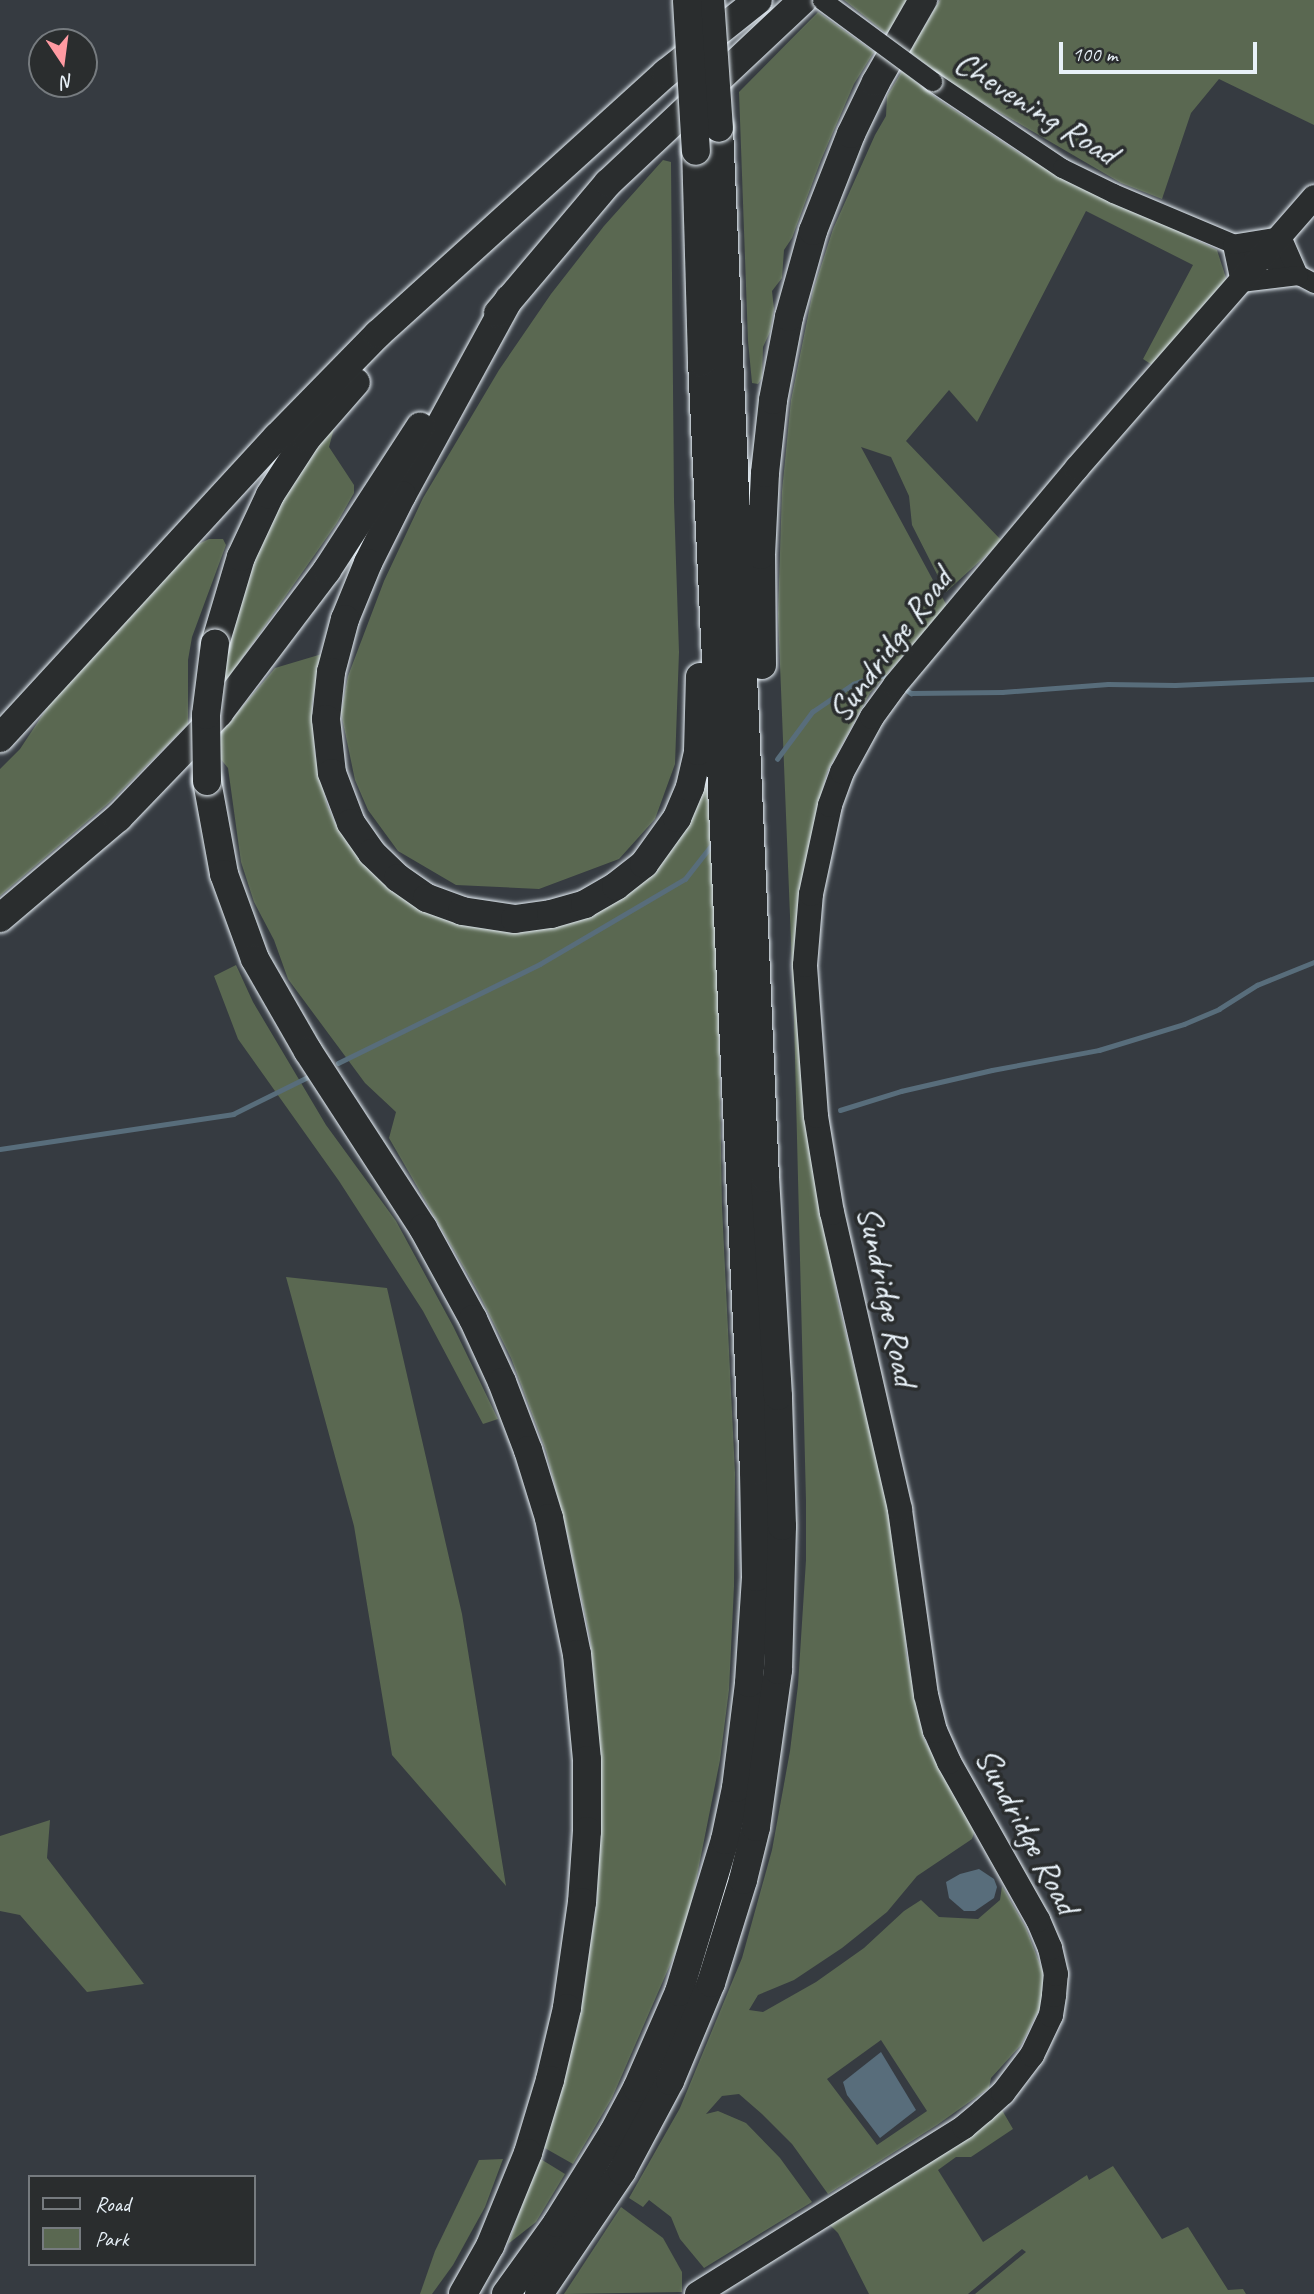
<!DOCTYPE html>
<html>
<head>
<meta charset="utf-8">
<style>
  body { margin:0 }
  #map { position:relative; width:1314px; height:2294px; overflow:hidden; background:#363b41; font-family:Caveat,sans-serif }
  div>[style] { position:absolute }
  .green>* { inset:0; background:#5a6851 }
  .water>* { inset:0; background:#586d7b }
  .stream>* { height:4.5px; margin:-2.25px; padding:0 2.25px; transform-origin:2.25px; border-radius:2.25px; background:#586d7b }
  .roads { filter:drop-shadow(0 0 2px #e8f1f8) drop-shadow(0 0 2px #e8f1f8) }
  .minor>* { height:19px; margin:-9.5px; padding:0 9.5px; transform-origin:9.5px; border-radius:9.5px; background:#2a2d2e }
  .major>* { height:24px; margin:-12px; padding:0 12px; transform-origin:12px; border-radius:12px; background:#2a2d2e }
  .highway>* { height:28px; margin:-14px; padding:0 14px; transform-origin:14px; border-radius:14px; background:#2a2d2e }
  .bridges { filter:drop-shadow(0 0 2px #e8f1f8) drop-shadow(0 0 2px #e8f1f8) }
  .minor-bridge>* { height:19px; margin:-9.5px; padding:0 9.5px; transform-origin:9.5px; border-radius:9.5px; background:#2a2d2e }
  .highway-bridge>* { height:28px; margin:-14px; padding:0 14px; transform-origin:14px; border-radius:14px; background:#2a2d2e }
  span { translate:-50% -50%; white-space:nowrap; text-align:center; line-height:1.15; -webkit-text-stroke:7px #2a2d2e; paint-order:stroke }
  .street-label { font-size:35px; color:#e8f1f8 }
  .legend { position:absolute; left:28px; top:2175px; width:228px; height:91px; box-sizing:border-box; background:#2a2d2e; border:2px solid #767b7f; margin:0; padding:9px 12px; list-style:none; font-size:21px; color:#e8f1f8 }
  .legend li { display:flex; align-items:center; gap:14px; height:35px }
  .legend b { width:35px; border:2px solid #767b7f }
  .north { position:absolute; left:28px; top:28px; width:70px; height:70px; box-sizing:border-box; background:#2a2d2e; border:2px solid #767b7f; border-radius:50%; rotate:167deg; font-size:19px; font-weight:700; line-height:28px; text-align:center; color:#e8f1f8 }
  .north::after { content:''; display:block; margin:auto; width:24px; height:32px; background:#ff9aa2; clip-path:polygon(50% 0,100% 100%,50% 72%,0 100%) }
  .scale { position:absolute; left:1059px; top:42px; width:198px; height:32px; box-sizing:border-box; border:4px solid #e8f1f8; border-top:0; padding-left:9px; font-size:21px; line-height:24px; white-space:nowrap; color:#e8f1f8; -webkit-text-stroke:5px #2a2d2e; paint-order:stroke }
</style>
</head>
<body>
<div id="map">
  <div class="green">
    <div style="clip-path:polygon(844px 0,909px 0,887px 34px)"></div>
    <div style="clip-path:polygon(940px 0,1314px 0,1314px 125px,1219px 79px,1191px 113px,1162px 199px,1121px 183px,963px 91px,909px 52px)"></div>
    <div style="clip-path:polygon(818px 12px,874px 52px,854px 84px,821px 160px,792px 238px,784px 250px,782px 278px,772px 291px,774px 309px,770px 332px,763px 347px,762px 378px,758px 384px,752px 383px,748px 341px,739px 92px)"></div>
    <div style="clip-path:polygon(evenodd,902px 71px,939px 100px,1019px 153px,1217px 250px,1227px 281px,1157px 368px,1143px 359px,1193px 265px,1086px 211px,977px 422px,949px 390px,906px 441px,1002px 541px,946px 592px,912px 525px,909px 496px,891px 457px,861px 447px,947px 606px,870px 693px,827px 772px,808px 851px,828px 1241px,838px 1302px,887px 1499px,904px 1605px,906px 1653px,924px 1739px,969px 1817px,974px 1833px,972px 1839px,917px 1876px,887px 1912px,842px 1948px,794px 1980px,758px 1995px,749px 2010px,763px 2012px,816px 1982px,864px 1948px,904px 1911px,921px 1900px,939px 1917px,978px 1919px,1000px 1900px,1002px 1886px,1026px 1928px,1043px 1972px,1042px 2004px,1021px 2045px,991px 2078px,989px 2088px,937px 2125px,828px 2194px,792px 2144px,762px 2114px,739px 2094px,722px 2096px,706px 2114px,718px 2111px,746px 2123px,780px 2158px,812px 2202px,704px 2268px,680px 2239px,671px 2217px,649px 2200px,643px 2207px,629px 2198px,680px 2108px,742px 1958px,772px 1850px,790px 1751px,798px 1685px,806px 1560px,806px 1501px,794px 1017px,778px 614px,782px 491px,791px 400px,813px 291px,833px 229px,875px 135px,886px 116px,887px 96px,902px 71px,881px 2040px,927px 2111px,877px 2145px,827px 2079px,881px 2040px)"></div>
    <div style="clip-path:polygon(663px 160px,671px 162px,674px 501px,679px 652px,675px 764px,655px 819px,619px 859px,539px 889px,456px 885px,398px 851px,368px 810px,355px 780px,341px 713px,348px 676px,384px 581px,423px 498px,499px 370px,551px 294px,604px 226px)"></div>
    <div style="clip-path:polygon(336px 421px,329px 447px,354px 485px,354px 493px,337px 523px,224px 684px,226px 656px,256px 549px,298px 473px)"></div>
    <div style="clip-path:polygon(209px 539px,223px 539px,226px 545px,192px 637px,188px 660px,188px 724px,110px 802px,0 896px,0 769px,20px 749px,53px 699px,192px 547px)"></div>
    <div style="clip-path:polygon(322px 654px,312px 704px,315px 755px,327px 805px,338px 829px,370px 871px,392px 891px,465px 925px,516px 931px,659px 866px,688px 824px,701px 790px,707px 784px,718px 968px,722px 1207px,735px 1473px,734px 1586px,729px 1690px,720px 1760px,687px 1926px,612px 2098px,573px 2164px,543px 2147px,578px 2027px,597px 1899px,600px 1803px,596px 1709px,590px 1637px,568px 1537px,546px 1451px,511px 1358px,478px 1292px,389px 1138px,396px 1112px,365px 1083px,288px 979px,274px 940px,254px 902px,241px 862px,228px 768px,219px 757px,221px 732px,275px 668px)"></div>
    <div style="clip-path:polygon(236px 965px,253px 1002px,326px 1125px,396px 1221px,453px 1326px,498px 1419px,483px 1424px,423px 1311px,339px 1181px,238px 1039px,214px 976px)"></div>
    <div style="clip-path:polygon(286px 1277px,387px 1288px,462px 1614px,506px 1886px,392px 1755px,354px 1526px)"></div>
    <div style="clip-path:polygon(50px 1820px,47px 1858px,144px 1984px,87px 1992px,20px 1915px,0 1911px,0 1836px)"></div>
    <div style="clip-path:polygon(1002px 2110px,1013px 2129px,971px 2157px,956px 2157px,938px 2170px,983px 2242px,1087px 2175px,1089px 2180px,1113px 2166px,1162px 2239px,1188px 2227px,1228px 2290px,1243px 2289px,1246px 2294px,975px 2294px,1026px 2252px,1022px 2249px,968px 2294px,869px 2294px,838px 2233px,829px 2224px)"></div>
    <div style="clip-path:polygon(539px 2158px,565px 2174px,536px 2222px,508px 2244px)"></div>
    <div style="clip-path:polygon(503px 2159px,485px 2207px,453px 2265px,432px 2294px,420px 2294px,435px 2251px,479px 2160px)"></div>
    <div style="clip-path:polygon(621px 2207px,663px 2238px,682px 2272px,682px 2292px,564px 2294px)"></div>
  </div>
  <div class="water">
    <div style="clip-path:polygon(979px 1869px,994px 1879px,997px 1887px,994px 1898px,975px 1911px,964px 1911px,949px 1898px,946px 1882px,960px 1874px)"></div>
    <div style="clip-path:polygon(881px 2052px,916px 2110px,880px 2138px,847px 2095px,843px 2082px)"></div>
  </div>
  <div class="stream">
    <div style="left:904px;top:688px;width:9px;rotate:36deg"></div>
    <div style="left:911px;top:693px;width:91px;rotate:-0.6deg"></div>
    <div style="left:1002px;top:692px;width:106px;rotate:-4.3deg"></div>
    <div style="left:1108px;top:684px;width:67px;rotate:0.9deg"></div>
    <div style="left:1175px;top:685px;width:139px;rotate:-2.5deg"></div>
    <div style="left:777px;top:759px;width:59px;rotate:-53.3deg"></div>
    <div style="left:812px;top:712px;width:50px;rotate:-34.3deg"></div>
    <div style="left:853px;top:684px;width:28px;rotate:-21deg"></div>
    <div style="left:879px;top:674px;width:13px;rotate:29deg"></div>
    <div style="left:338px;top:1063px;width:225px;rotate:-26.1deg"></div>
    <div style="left:540px;top:964px;width:168px;rotate:-30.4deg"></div>
    <div style="left:685px;top:879px;width:47px;rotate:-51.9deg"></div>
    <div style="left:840px;top:1110px;width:64px;rotate:-17.3deg"></div>
    <div style="left:901px;top:1091px;width:93px;rotate:-13deg"></div>
    <div style="left:992px;top:1070px;width:109px;rotate:-10.6deg"></div>
    <div style="left:1099px;top:1050px;width:89px;rotate:-17deg"></div>
    <div style="left:1184px;top:1024px;width:38px;rotate:-23deg"></div>
    <div style="left:1219px;top:1009px;width:45px;rotate:-32.3deg"></div>
    <div style="left:1257px;top:985px;width:61px;rotate:-22deg"></div>
    <div style="left:0;top:1149px;width:236px;rotate:-8.5deg"></div>
    <div style="left:233px;top:1114px;width:88px;rotate:-26.3deg"></div>
  </div>
  <div class="roads">
    <div class="minor">
      <div style="left:932px;top:81px;width:156px;rotate:33.8deg"></div>
      <div style="left:1062px;top:168px;width:57px;rotate:26.1deg"></div>
      <div style="left:1113px;top:193px;width:163px;rotate:22.8deg"></div>
      <div style="left:1263px;top:256px;width:58px;rotate:27.9deg"></div>
      <div style="left:1281px;top:236px;width:43px;rotate:66.4deg"></div>
      <div style="left:1298px;top:275px;width:58px;rotate:173.1deg"></div>
      <div style="left:1240px;top:282px;width:39px;rotate:-102deg"></div>
      <div style="left:1232px;top:244px;width:50px;rotate:-9.3deg"></div>
    </div>
    <div class="major">
      <div style="left:697px;top:2294px;width:315px;rotate:-32deg"></div>
      <div style="left:964px;top:2127px;width:25px;rotate:-40deg"></div>
      <div style="left:983px;top:2111px;width:27px;rotate:-42deg"></div>
      <div style="left:1003px;top:2093px;width:48px;rotate:-52.7deg"></div>
      <div style="left:1032px;top:2055px;width:44px;rotate:-64.6deg"></div>
      <div style="left:1051px;top:2015px;width:20px;rotate:-81deg"></div>
      <div style="left:1054px;top:1995px;width:21px;rotate:-85deg"></div>
      <div style="left:1056px;top:1974px;width:27px;rotate:-103deg"></div>
      <div style="left:1050px;top:1948px;width:30px;rotate:-113deg"></div>
      <div style="left:1038px;top:1920px;width:181px;rotate:-119.4deg"></div>
      <div style="left:949px;top:1762px;width:34px;rotate:-114deg"></div>
      <div style="left:935px;top:1731px;width:37px;rotate:-104deg"></div>
      <div style="left:926px;top:1695px;width:188px;rotate:-98deg"></div>
      <div style="left:900px;top:1509px;width:304px;rotate:-102.9deg"></div>
      <div style="left:832px;top:1213px;width:98px;rotate:-99.4deg"></div>
      <div style="left:816px;top:1116px;width:151px;rotate:-94.2deg"></div>
      <div style="left:805px;top:965px;width:71px;rotate:-85.2deg"></div>
      <div style="left:811px;top:894px;width:91px;rotate:-77.9deg"></div>
      <div style="left:830px;top:805px;width:35px;rotate:-70deg"></div>
      <div style="left:842px;top:772px;width:63px;rotate:-61.4deg"></div>
      <div style="left:872px;top:717px;width:39px;rotate:-54deg"></div>
      <div style="left:895px;top:685px;width:283px;rotate:-50deg"></div>
      <div style="left:1077px;top:468px;width:360px;rotate:-48.8deg"></div>
    </div>
    <div class="highway">
      <div style="left:509px;top:299px;width:223px;rotate:118.6deg"></div>
      <div style="left:402px;top:495px;width:76px;rotate:116.6deg"></div>
      <div style="left:368px;top:563px;width:61px;rotate:112.3deg"></div>
      <div style="left:345px;top:619px;width:55px;rotate:104.8deg"></div>
      <div style="left:331px;top:672px;width:47px;rotate:96.1deg"></div>
      <div style="left:326px;top:719px;width:54px;rotate:83.7deg"></div>
      <div style="left:332px;top:773px;width:53px;rotate:69.2deg"></div>
      <div style="left:351px;top:823px;width:37px;rotate:55deg"></div>
      <div style="left:372px;top:853px;width:36px;rotate:44deg"></div>
      <div style="left:398px;top:878px;width:35px;rotate:35deg"></div>
      <div style="left:427px;top:898px;width:37px;rotate:20deg"></div>
      <div style="left:462px;top:911px;width:54px;rotate:8.6deg"></div>
      <div style="left:515px;top:919px;width:36px;rotate:-8deg"></div>
      <div style="left:551px;top:914px;width:35px;rotate:-16deg"></div>
      <div style="left:585px;top:904px;width:36px;rotate:-30deg"></div>
      <div style="left:616px;top:886px;width:36px;rotate:-38deg"></div>
      <div style="left:644px;top:864px;width:57px;rotate:-54.3deg"></div>
      <div style="left:677px;top:818px;width:34px;rotate:-67deg"></div>
      <div style="left:690px;top:787px;width:37px;rotate:-77deg"></div>
      <div style="left:698px;top:751px;width:74px;rotate:-88.5deg"></div>
      <div style="left:498px;top:313px;width:170px;rotate:-49.8deg"></div>
      <div style="left:608px;top:183px;width:267px;rotate:-43.2deg"></div>
      <div style="left:215px;top:644px;width:91px;rotate:-73.4deg"></div>
      <div style="left:241px;top:557px;width:68px;rotate:-64.9deg"></div>
      <div style="left:270px;top:495px;width:68px;rotate:-57deg"></div>
      <div style="left:307px;top:438px;width:74px;rotate:-48.8deg"></div>
      <div style="left:762px;top:665px;width:110px;rotate:-90.5deg"></div>
      <div style="left:761px;top:555px;width:82px;rotate:-87.2deg"></div>
      <div style="left:765px;top:473px;width:73px;rotate:-83.7deg"></div>
      <div style="left:773px;top:400px;width:85px;rotate:-79.1deg"></div>
      <div style="left:789px;top:317px;width:89px;rotate:-74.4deg"></div>
      <div style="left:813px;top:231px;width:104px;rotate:-68.6deg"></div>
      <div style="left:851px;top:134px;width:58px;rotate:-64.3deg"></div>
      <div style="left:876px;top:82px;width:95px;rotate:-60.2deg"></div>
      <div style="left:0;top:738px;width:409px;rotate:-47.4deg"></div>
      <div style="left:277px;top:437px;width:144px;rotate:-45.6deg"></div>
      <div style="left:378px;top:334px;width:389px;rotate:-42.2deg"></div>
      <div style="left:666px;top:73px;width:117px;rotate:-38.4deg"></div>
      <div style="left:207px;top:781px;width:95px;rotate:79.6deg"></div>
      <div style="left:224px;top:874px;width:90px;rotate:70deg"></div>
      <div style="left:255px;top:959px;width:106px;rotate:60.1deg"></div>
      <div style="left:308px;top:1051px;width:211px;rotate:57deg"></div>
      <div style="left:423px;top:1228px;width:104px;rotate:61.2deg"></div>
      <div style="left:473px;top:1319px;width:69px;rotate:65.3deg"></div>
      <div style="left:502px;top:1382px;width:73px;rotate:69.1deg"></div>
      <div style="left:528px;top:1450px;width:71px;rotate:72.8deg"></div>
      <div style="left:549px;top:1518px;width:139px;rotate:78.4deg"></div>
      <div style="left:577px;top:1654px;width:106px;rotate:84.6deg"></div>
      <div style="left:587px;top:1760px;width:71px;rotate:90deg"></div>
      <div style="left:587px;top:1831px;width:71px;rotate:94deg"></div>
      <div style="left:582px;top:1902px;width:107px;rotate:98.1deg"></div>
      <div style="left:567px;top:2008px;width:74px;rotate:103.3deg"></div>
      <div style="left:550px;top:2080px;width:76px;rotate:106.8deg"></div>
      <div style="left:528px;top:2153px;width:100px;rotate:112.2deg"></div>
      <div style="left:490px;top:2246px;width:55px;rotate:119.4deg"></div>
      <div style="left:0;top:918px;width:155px;rotate:-40.3deg"></div>
      <div style="left:118px;top:818px;width:146px;rotate:-46.1deg"></div>
      <div style="left:219px;top:713px;width:179px;rotate:-52.9deg"></div>
      <div style="left:327px;top:570px;width:171px;rotate:-57deg"></div>
      <div style="left:506px;top:2294px;width:87px;rotate:-54.3deg"></div>
      <div style="left:557px;top:2223px;width:106px;rotate:-58.1deg"></div>
      <div style="left:613px;top:2133px;width:51px;rotate:-61.9deg"></div>
      <div style="left:637px;top:2088px;width:105px;rotate:-66.4deg"></div>
      <div style="left:679px;top:1992px;width:159px;rotate:-73.2deg"></div>
      <div style="left:725px;top:1840px;width:53px;rotate:-78.1deg"></div>
      <div style="left:736px;top:1788px;width:106px;rotate:-82.9deg"></div>
      <div style="left:749px;top:1683px;width:106px;rotate:-86.2deg"></div>
      <div style="left:756px;top:1577px;width:106px;rotate:-91.1deg"></div>
      <div style="left:754px;top:1471px;width:1110px;rotate:-92.68deg"></div>
      <div style="left:702px;top:362px;width:211px;rotate:-91.6deg"></div>
      <div style="left:539px;top:2294px;width:148px;rotate:-56deg"></div>
      <div style="left:622px;top:2171px;width:102px;rotate:-61.9deg"></div>
      <div style="left:670px;top:2081px;width:106px;rotate:-67.3deg"></div>
      <div style="left:711px;top:1983px;width:108px;rotate:-72.7deg"></div>
      <div style="left:743px;top:1880px;width:55px;rotate:-76.2deg"></div>
      <div style="left:756px;top:1827px;width:159px;rotate:-82deg"></div>
      <div style="left:778px;top:1670px;width:144px;rotate:-88.4deg"></div>
      <div style="left:782px;top:1526px;width:130px;rotate:-91.8deg"></div>
      <div style="left:778px;top:1396px;width:218px;rotate:-93.4deg"></div>
      <div style="left:765px;top:1178px;width:1051px;rotate:-92.51deg"></div>
    </div>
  </div>
  <div class="bridges">
    <div class="minor-bridge">
      <div style="left:822px;top:0;width:137px;rotate:36.4deg"></div>
    </div>
    <div class="highway-bridge">
      <div style="left:710px;top:0;width:128px;rotate:86deg"></div>
      <div style="left:687px;top:1px;width:150px;rotate:86.6deg"></div>
      <div style="left:207px;top:781px;width:66px;rotate:-90.9deg"></div>
      <div style="left:206px;top:715px;width:72px;rotate:-82.8deg"></div>
    </div>
  </div>
  <div class="street-label">
    <span style="left:1036px;top:108px;rotate:32deg">Chevening Road</span>
    <span style="left:890px;top:645px;rotate:-53deg">Sundridge Road</span>
    <span style="left:887px;top:1296px;rotate:78deg">Sundridge Road</span>
    <span style="left:1027px;top:1831px;rotate:62deg">Sundridge Road</span>
  </div>
  <ul class="legend">
  <li><b style="height:9px;background:#2a2d2e"></b>Road</li>
  <li><b style="height:19px;background:#5a6851"></b>Park</li>
  </ul>
  <div class="north">N</div>
  <div class="scale">100 m</div>
</div>
</body>
</html>
